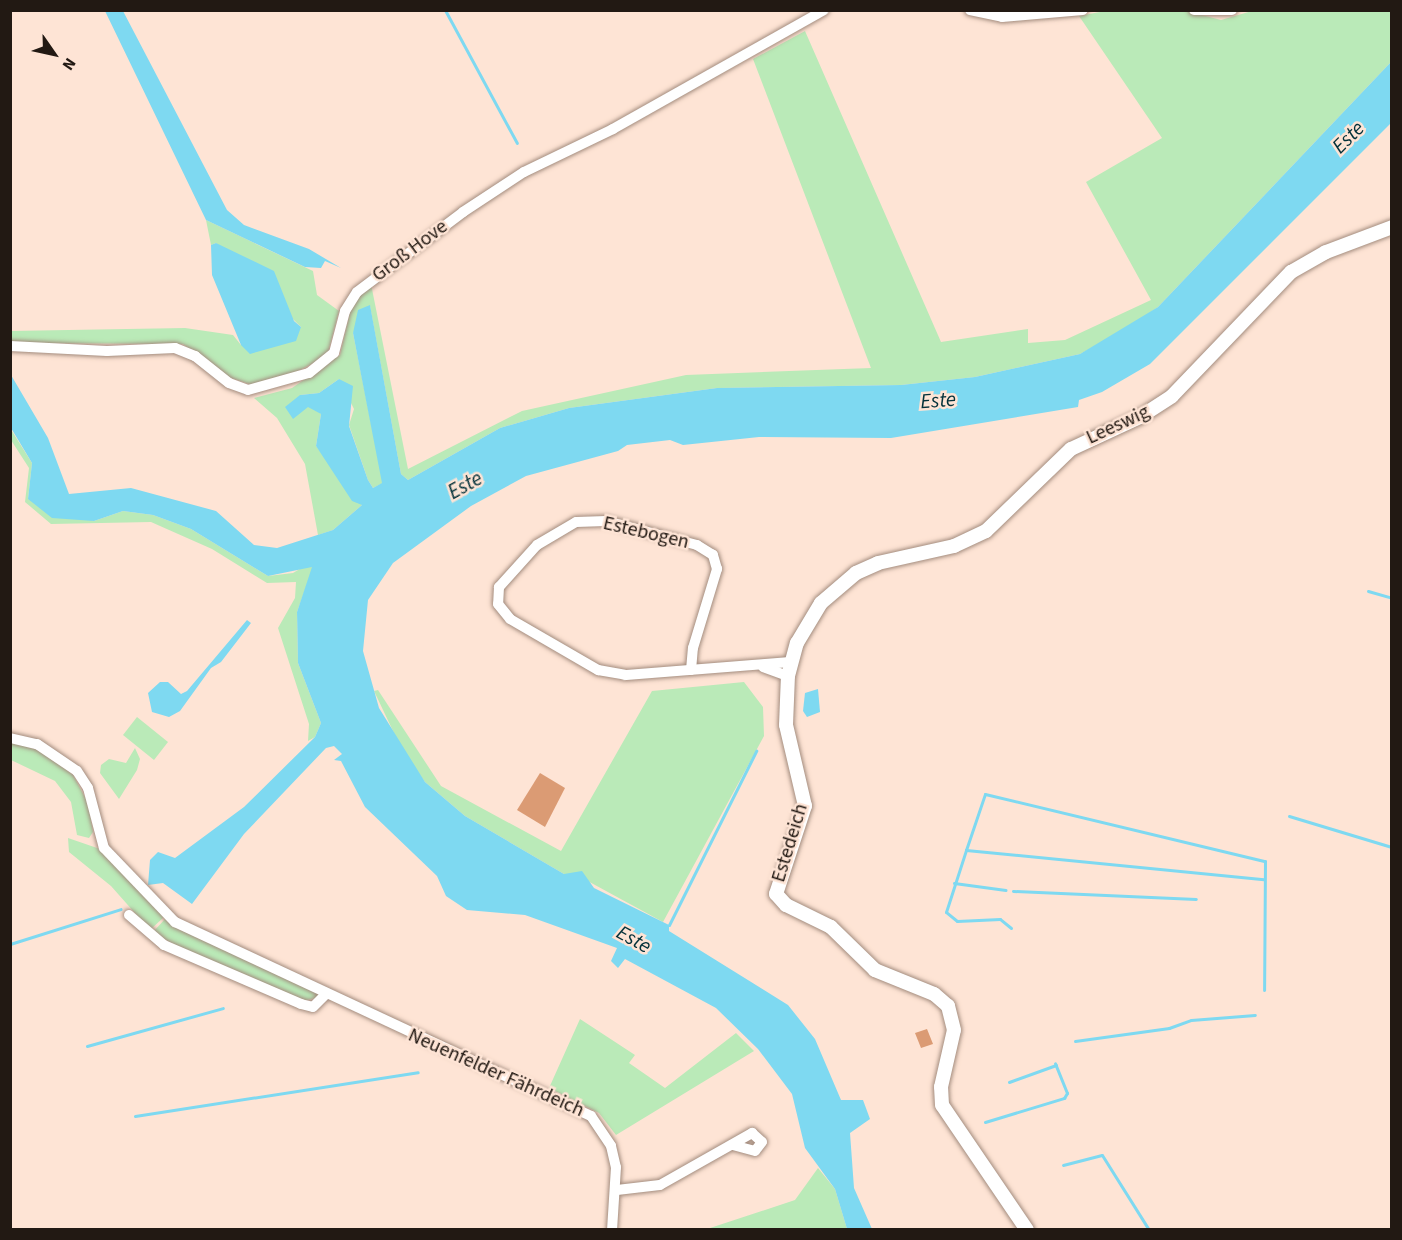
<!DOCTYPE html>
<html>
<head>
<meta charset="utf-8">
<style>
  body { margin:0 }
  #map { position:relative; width:1402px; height:1240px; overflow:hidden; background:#fee4d5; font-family:"Source Sans 3",sans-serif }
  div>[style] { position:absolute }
  .green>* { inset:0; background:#baeab8 }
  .water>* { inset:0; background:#7ed9f1 }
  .stream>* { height:3px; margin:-1.5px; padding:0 1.5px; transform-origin:1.5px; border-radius:1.5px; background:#7ed9f1 }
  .building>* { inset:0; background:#db9b74 }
  .roads { filter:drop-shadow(0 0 2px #a38c7e) drop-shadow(0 0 2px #a38c7e) }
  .street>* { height:10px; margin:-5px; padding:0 5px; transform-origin:5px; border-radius:5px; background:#fff }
  .secondary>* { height:14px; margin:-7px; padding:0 7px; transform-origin:7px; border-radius:7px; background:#fff }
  span { translate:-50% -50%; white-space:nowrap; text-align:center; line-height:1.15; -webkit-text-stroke:5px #fee4d5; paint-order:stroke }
  .street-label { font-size:20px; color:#221913 }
  .water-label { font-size:21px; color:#03313a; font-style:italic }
  .frame { position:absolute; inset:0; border:12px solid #221913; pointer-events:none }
  .north { position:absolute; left:24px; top:24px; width:60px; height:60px; -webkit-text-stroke:4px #fee4d5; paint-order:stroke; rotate:124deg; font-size:16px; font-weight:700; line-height:24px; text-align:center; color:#221913 }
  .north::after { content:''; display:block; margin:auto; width:21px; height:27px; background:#221913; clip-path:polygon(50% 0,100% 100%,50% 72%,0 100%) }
</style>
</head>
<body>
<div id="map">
  <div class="green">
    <div style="clip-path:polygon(1183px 10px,1221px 20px,1252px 11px,1391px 11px,1391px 62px,1158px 307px,1120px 333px,1080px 354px,975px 377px,901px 385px,717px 388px,569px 408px,500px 428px,408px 480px,401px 474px,370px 306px,353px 333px,383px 483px,373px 488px,368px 480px,349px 425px,354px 409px,339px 379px,319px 393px,300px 395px,321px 414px,316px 446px,362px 505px,333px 530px,318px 535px,305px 464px,277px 418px,254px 398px,292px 388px,340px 355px,352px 304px,371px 284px,408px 469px,522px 411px,686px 375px,871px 368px,753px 59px,805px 31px,941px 342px,1028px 329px,1028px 343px,1065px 340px,1151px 300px,1086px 182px,1162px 138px,1079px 16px,1105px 11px)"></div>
    <div style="clip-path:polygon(206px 220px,313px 271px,317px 295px,339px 311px,327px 356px,288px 376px,253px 385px,228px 377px,183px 344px,11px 343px,10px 331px,185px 328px,233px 335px,241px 345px,301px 327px,216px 243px,211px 245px)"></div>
    <div style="clip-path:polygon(10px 428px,32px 463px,28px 499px,94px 521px,123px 511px,153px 515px,191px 529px,268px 576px,293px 573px,308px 564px,313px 567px,297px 612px,298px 663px,321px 723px,315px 737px,308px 741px,309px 724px,278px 628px,295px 598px,296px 582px,267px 583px,212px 549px,151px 522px,51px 524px,25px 502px,29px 468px,11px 440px)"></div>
    <div style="clip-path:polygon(744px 682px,763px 707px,764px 736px,663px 922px,584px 879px,564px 874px,465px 816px,425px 782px,403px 752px,374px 691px,378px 690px,441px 786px,561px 851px,652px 691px)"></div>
    <div style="clip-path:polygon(137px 717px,168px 742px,154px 760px,123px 735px)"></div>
    <div style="clip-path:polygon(10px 742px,40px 750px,73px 775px,88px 803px,93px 832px,89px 838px,77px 835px,71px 802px,55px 781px,11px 760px)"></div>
    <div style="clip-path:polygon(135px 748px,140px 759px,137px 770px,119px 799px,100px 773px,101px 765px,109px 759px,126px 763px)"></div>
    <div style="clip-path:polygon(68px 838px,100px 849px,164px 917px,150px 930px,111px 886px,69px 852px)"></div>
    <div style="clip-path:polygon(166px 918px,317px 993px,319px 997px,303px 1001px,178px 947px,153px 932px)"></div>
    <div style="clip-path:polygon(580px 1019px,635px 1055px,629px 1063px,665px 1088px,736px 1033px,754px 1051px,616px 1135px,599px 1113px,549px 1088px)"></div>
    <div style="clip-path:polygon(818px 1168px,835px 1189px,847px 1229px,704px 1230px,795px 1200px)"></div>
  </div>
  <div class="water">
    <div style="clip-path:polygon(105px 11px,123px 11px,227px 210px,244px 225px,309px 249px,341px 268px,325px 261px,321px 268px,305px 267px,206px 220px)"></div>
    <div style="clip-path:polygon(1391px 62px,1391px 123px,1150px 364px,1102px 392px,1079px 400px,1078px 407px,891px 438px,759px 437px,683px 445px,670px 440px,627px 445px,618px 451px,526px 476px,471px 506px,393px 563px,368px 600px,363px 651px,379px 708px,425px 782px,465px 816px,564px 874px,582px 871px,594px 888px,669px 925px,669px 931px,788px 1005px,815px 1039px,841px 1100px,863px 1100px,870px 1119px,850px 1133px,854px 1188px,872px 1229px,847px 1229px,835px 1189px,805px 1148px,792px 1094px,758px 1049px,716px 1008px,625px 959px,618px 968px,611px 961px,617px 948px,525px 915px,467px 910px,446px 896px,437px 876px,365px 807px,341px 761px,334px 760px,342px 754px,334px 746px,326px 748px,244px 834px,192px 904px,163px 883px,148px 885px,150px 860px,158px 852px,175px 858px,244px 807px,315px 737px,321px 723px,298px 663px,297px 612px,312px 567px,268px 576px,191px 529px,153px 515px,123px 511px,94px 521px,52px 518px,28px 499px,32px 463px,11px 428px,11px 375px,48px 438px,69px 494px,131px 488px,216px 511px,254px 545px,277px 548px,333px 530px,362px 505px,352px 501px,316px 446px,321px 414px,308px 407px,293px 419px,285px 407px,300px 395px,319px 393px,339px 379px,353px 386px,349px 426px,368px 480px,373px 488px,382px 483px,353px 333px,358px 310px,370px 305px,401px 474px,408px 480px,500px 428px,569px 408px,717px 388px,901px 385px,975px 377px,1080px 354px,1158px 307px)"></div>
    <div style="clip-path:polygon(216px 243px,274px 271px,294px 321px,301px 327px,296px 341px,250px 354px,241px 345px,212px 275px,211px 245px)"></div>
    <div style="clip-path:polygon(247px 620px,251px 623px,221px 662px,211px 668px,180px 711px,169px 717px,152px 712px,148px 693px,160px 682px,168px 682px,181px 694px,187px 691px)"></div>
    <div style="clip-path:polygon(818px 689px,820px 712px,807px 717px,803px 711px,805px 693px)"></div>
  </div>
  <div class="stream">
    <div style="left:445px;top:10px;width:151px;rotate:61.6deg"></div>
    <div style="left:1368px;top:591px;width:25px;rotate:16deg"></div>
    <div style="left:1289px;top:816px;width:108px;rotate:16.8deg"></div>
    <div style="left:966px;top:850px;width:59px;rotate:-71.3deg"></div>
    <div style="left:985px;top:794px;width:288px;rotate:13.5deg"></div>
    <div style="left:1265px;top:861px;width:129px;rotate:90.4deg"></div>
    <div style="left:954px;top:883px;width:52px;rotate:7.7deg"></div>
    <div style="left:1013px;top:891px;width:183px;rotate:2.5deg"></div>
    <div style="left:669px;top:925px;width:195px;rotate:-63.4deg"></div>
    <div style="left:1011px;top:928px;width:14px;rotate:-141deg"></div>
    <div style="left:1000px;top:919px;width:43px;rotate:177.3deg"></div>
    <div style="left:957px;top:921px;width:14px;rotate:-141deg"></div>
    <div style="left:946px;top:912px;width:65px;rotate:-72.1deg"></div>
    <div style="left:966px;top:850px;width:299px;rotate:5.6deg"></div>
    <div style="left:10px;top:944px;width:116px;rotate:-17.5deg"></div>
    <div style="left:1075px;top:1041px;width:95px;rotate:-7.9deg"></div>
    <div style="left:1169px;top:1028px;width:23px;rotate:-20deg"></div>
    <div style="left:1191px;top:1020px;width:64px;rotate:-4.5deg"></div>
    <div style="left:87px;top:1046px;width:141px;rotate:-15.6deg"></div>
    <div style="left:1009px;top:1082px;width:50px;rotate:-19.9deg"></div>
    <div style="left:135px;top:1116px;width:286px;rotate:-8.8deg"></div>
    <div style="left:985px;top:1122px;width:83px;rotate:-16.9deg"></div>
    <div style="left:1064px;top:1098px;width:6px;rotate:-59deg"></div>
    <div style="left:1067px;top:1093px;width:32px;rotate:-112deg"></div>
    <div style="left:1063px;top:1165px;width:40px;rotate:-14.4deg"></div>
    <div style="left:1102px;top:1155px;width:89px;rotate:57.9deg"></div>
  </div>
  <div class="building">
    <div style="clip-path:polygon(540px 773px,565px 788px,545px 827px,517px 810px)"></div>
    <div style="clip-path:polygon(927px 1029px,933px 1044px,921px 1048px,915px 1033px)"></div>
  </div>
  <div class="roads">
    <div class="street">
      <div style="left:970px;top:10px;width:33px;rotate:12deg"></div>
      <div style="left:1002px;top:17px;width:81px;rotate:-4.9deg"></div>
      <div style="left:1194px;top:10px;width:38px"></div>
      <div style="left:10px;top:346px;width:97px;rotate:3deg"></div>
      <div style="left:107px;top:351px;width:68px;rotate:-2.5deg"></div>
      <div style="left:175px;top:348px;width:22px;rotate:22deg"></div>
      <div style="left:195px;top:356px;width:43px;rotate:38.5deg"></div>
      <div style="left:229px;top:383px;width:20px;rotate:20deg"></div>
      <div style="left:248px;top:390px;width:63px;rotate:-15.6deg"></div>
      <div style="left:309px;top:373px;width:32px;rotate:-39deg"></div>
      <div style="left:334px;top:353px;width:43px;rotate:-75.3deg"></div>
      <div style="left:345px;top:311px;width:22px;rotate:-58deg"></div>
      <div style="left:357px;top:292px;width:133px;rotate:-37deg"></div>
      <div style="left:463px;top:212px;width:73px;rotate:-33.3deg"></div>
      <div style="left:524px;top:172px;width:99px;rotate:-25.8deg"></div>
      <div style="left:613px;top:129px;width:242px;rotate:-29.4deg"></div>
      <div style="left:763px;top:667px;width:27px;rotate:20deg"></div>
      <div style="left:691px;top:670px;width:22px;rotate:-85deg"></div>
      <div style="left:693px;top:648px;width:83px;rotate:-73.1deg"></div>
      <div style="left:717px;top:569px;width:15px;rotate:-106deg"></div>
      <div style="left:713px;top:555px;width:19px;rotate:-148deg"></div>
      <div style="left:697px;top:545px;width:94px;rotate:-165.2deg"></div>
      <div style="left:606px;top:521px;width:30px;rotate:178deg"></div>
      <div style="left:576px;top:522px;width:45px;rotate:149.5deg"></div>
      <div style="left:537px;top:545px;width:57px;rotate:132.1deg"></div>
      <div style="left:499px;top:587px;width:17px;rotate:93deg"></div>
      <div style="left:498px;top:604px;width:19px;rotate:51deg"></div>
      <div style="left:510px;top:619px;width:102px;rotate:30.1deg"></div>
      <div style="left:598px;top:670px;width:27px;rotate:10deg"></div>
      <div style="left:625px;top:675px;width:167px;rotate:-4.5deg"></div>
      <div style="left:10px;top:738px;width:28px;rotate:13deg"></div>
      <div style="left:37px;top:744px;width:48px;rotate:34deg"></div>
      <div style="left:77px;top:771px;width:20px;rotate:57deg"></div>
      <div style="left:88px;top:788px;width:62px;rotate:75.1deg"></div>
      <div style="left:104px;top:848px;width:103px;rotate:46.2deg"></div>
      <div style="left:175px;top:922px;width:459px;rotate:25deg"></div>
      <div style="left:591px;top:1116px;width:36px;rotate:56deg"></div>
      <div style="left:611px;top:1146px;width:22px;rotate:77deg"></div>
      <div style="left:616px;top:1167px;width:63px;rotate:93.6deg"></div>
      <div style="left:129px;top:915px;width:46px;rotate:40.6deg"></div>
      <div style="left:164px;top:945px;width:149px;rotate:23.3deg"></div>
      <div style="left:301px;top:1004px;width:12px;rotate:14deg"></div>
      <div style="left:313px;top:1007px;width:17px;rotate:-45deg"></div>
      <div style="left:617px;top:1190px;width:43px;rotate:-6.6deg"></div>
      <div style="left:660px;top:1185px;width:106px;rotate:-29.5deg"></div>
      <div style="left:752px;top:1133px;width:13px;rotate:42deg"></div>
      <div style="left:762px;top:1142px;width:11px;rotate:128deg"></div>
      <div style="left:755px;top:1151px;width:24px;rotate:-165deg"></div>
    </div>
    <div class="secondary">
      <div style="left:1027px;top:1230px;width:151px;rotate:-124.2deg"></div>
      <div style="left:942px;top:1105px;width:18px;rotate:-93deg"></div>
      <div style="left:941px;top:1087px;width:58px;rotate:-77.2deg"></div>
      <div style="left:954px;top:1030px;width:25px;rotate:-104deg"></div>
      <div style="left:948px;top:1006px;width:18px;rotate:-139deg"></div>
      <div style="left:934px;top:994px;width:64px;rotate:-157.9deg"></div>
      <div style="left:875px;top:970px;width:62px;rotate:-135.7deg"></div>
      <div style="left:831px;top:927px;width:50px;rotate:-153.9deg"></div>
      <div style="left:786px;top:905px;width:15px;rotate:-132deg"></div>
      <div style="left:776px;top:894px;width:93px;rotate:-71.8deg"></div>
      <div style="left:805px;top:806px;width:83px;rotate:-103.2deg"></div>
      <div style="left:786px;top:725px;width:49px;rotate:-87.7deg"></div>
      <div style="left:788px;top:676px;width:34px;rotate:-75deg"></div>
      <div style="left:797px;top:643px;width:47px;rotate:-59deg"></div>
      <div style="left:821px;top:603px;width:46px;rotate:-40.6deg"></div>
      <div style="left:856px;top:573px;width:24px;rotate:-24deg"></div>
      <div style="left:878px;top:563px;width:78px;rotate:-12.6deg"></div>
      <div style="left:954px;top:546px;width:35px;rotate:-25deg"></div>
      <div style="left:986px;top:531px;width:118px;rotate:-44deg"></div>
      <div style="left:1071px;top:449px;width:76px;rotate:-24.9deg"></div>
      <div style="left:1140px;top:417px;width:38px;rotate:-33deg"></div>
      <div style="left:1172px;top:396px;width:172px;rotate:-46.2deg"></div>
      <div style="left:1291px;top:272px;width:40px;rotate:-29.7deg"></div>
      <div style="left:1326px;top:252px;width:71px;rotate:-20.7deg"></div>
    </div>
  </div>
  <div class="street-label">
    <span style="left:410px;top:251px;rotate:-37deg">Groß Hove</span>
    <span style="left:1118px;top:425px;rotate:-25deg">Leeswig</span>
    <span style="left:646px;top:533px;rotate:13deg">Estebogen</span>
    <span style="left:790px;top:843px;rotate:-73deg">Estedeich</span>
    <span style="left:496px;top:1073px;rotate:24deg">Neuenfelder Fährdeich</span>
  </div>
  <div class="water-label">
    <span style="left:1348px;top:137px;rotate:-45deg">Este</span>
    <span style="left:938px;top:400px;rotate:-4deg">Este</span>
    <span style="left:465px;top:485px;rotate:-29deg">Este</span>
    <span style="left:634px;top:939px;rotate:29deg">Este</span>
  </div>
  <div class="frame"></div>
  <div class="north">N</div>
</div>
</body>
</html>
